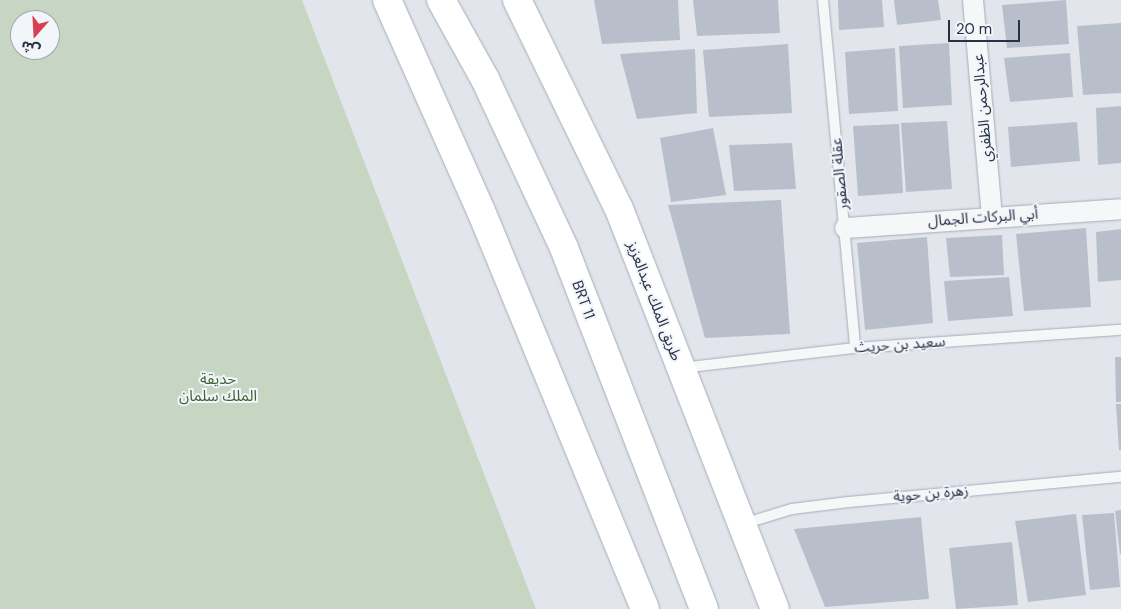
<!DOCTYPE html>
<html>
<head>
<meta charset="utf-8">
<style>
  body { margin:0 }
  #map { position:relative; width:1121px; height:609px; overflow:hidden; background:#e2e6ec; font-family:"DM Sans","Noto Sans Arabic",sans-serif }
  div>[style] { position:absolute }
  .green>* { inset:0; background:#c7d6c3 }
  .building>* { inset:0; background:#b9bfca }
  .roads { filter:drop-shadow(0 0 1px #a6acb7) drop-shadow(0 0 1px #a6acb7) }
  .service>* { height:10px; margin:-5px; padding:0 5px; transform-origin:5px; border-radius:5px; background:#f6f7f9 }
  .minor>* { height:20px; margin:-10px; padding:0 10px; transform-origin:10px; border-radius:10px; background:#f6f7f9 }
  .secondary>* { height:28px; margin:-14px; padding:0 14px; transform-origin:14px; border-radius:14px; background:#fff }
  .primary>* { height:28px; margin:-14px; padding:0 14px; transform-origin:14px; border-radius:14px; background:#fff }
  span { translate:-50% -50%; white-space:nowrap; text-align:center; line-height:1.15; -webkit-text-stroke:4px #f2f5f9; paint-order:stroke }
  .street-label { font-size:15px; color:#283246 }
  .park-label { font-size:15px; color:#3c6335 }
  .north { position:absolute; left:10px; top:10px; width:50px; height:50px; box-sizing:border-box; background:#f2f5f9; border:1px solid #a1a7b1; border-radius:50%; rotate:199deg; font-size:14px; font-weight:700; line-height:20px; text-align:center; color:#283246 }
  .north::after { content:''; display:block; margin:auto; width:18px; height:22px; background:#da3e51; clip-path:polygon(50% 0,100% 100%,50% 72%,0 100%) }
  .scale { position:absolute; left:948px; top:20px; width:72px; height:22px; box-sizing:border-box; border:2px solid #283246; border-top:0; padding-left:6px; font-size:15px; line-height:18px; white-space:nowrap; color:#283246; -webkit-text-stroke:4px #f2f5f9; paint-order:stroke }
</style>
</head>
<body>
<div id="map">
  <div class="green">
    <div style="clip-path:polygon(evenodd,0 0,302px 0,536px 609px,0 609px,0 0,20px 20px,50px 20px,50px 50px,20px 50px,20px 20px)"></div>
  </div>
  <div class="building">
    <div style="clip-path:polygon(594px 0,678px 0,680px 40px,602px 44px)"></div>
    <div style="clip-path:polygon(693px 0,778px 0,780px 33px,697px 36px)"></div>
    <div style="clip-path:polygon(838px 0,882px 0,884px 27px,839px 30px)"></div>
    <div style="clip-path:polygon(894px 0,938px 0,941px 20px,897px 25px)"></div>
    <div style="clip-path:polygon(1066px 0,1069px 44px,1007px 48px,1002px 5px)"></div>
    <div style="clip-path:polygon(1121px 23px,1121px 93px,1083px 95px,1077px 26px)"></div>
    <div style="clip-path:polygon(949px 43px,952px 105px,903px 108px,899px 46px)"></div>
    <div style="clip-path:polygon(788px 44px,792px 113px,709px 117px,703px 50px)"></div>
    <div style="clip-path:polygon(895px 48px,898px 111px,849px 114px,845px 52px)"></div>
    <div style="clip-path:polygon(695px 49px,697px 113px,637px 119px,620px 54px)"></div>
    <div style="clip-path:polygon(1070px 53px,1073px 97px,1010px 102px,1004px 58px)"></div>
    <div style="clip-path:polygon(1121px 106px,1121px 163px,1098px 165px,1096px 108px)"></div>
    <div style="clip-path:polygon(947px 121px,952px 189px,906px 192px,901px 123px)"></div>
    <div style="clip-path:polygon(1077px 122px,1080px 161px,1011px 167px,1008px 127px)"></div>
    <div style="clip-path:polygon(899px 124px,903px 193px,858px 196px,853px 126px)"></div>
    <div style="clip-path:polygon(713px 128px,726px 195px,671px 202px,660px 138px)"></div>
    <div style="clip-path:polygon(792px 143px,796px 189px,734px 191px,729px 145px)"></div>
    <div style="clip-path:polygon(781px 200px,790px 334px,705px 338px,668px 205px)"></div>
    <div style="clip-path:polygon(1086px 228px,1091px 307px,1024px 311px,1016px 234px)"></div>
    <div style="clip-path:polygon(1121px 229px,1121px 280px,1098px 282px,1096px 232px)"></div>
    <div style="clip-path:polygon(1002px 235px,1004px 275px,950px 277px,946px 238px)"></div>
    <div style="clip-path:polygon(927px 237px,933px 323px,865px 330px,857px 243px)"></div>
    <div style="clip-path:polygon(1009px 277px,1013px 316px,948px 321px,944px 281px)"></div>
    <div style="clip-path:polygon(1115px 357px,1121px 357px,1121px 402px,1116px 402px)"></div>
    <div style="clip-path:polygon(1116px 404px,1121px 404px,1121px 450px,1119px 450px)"></div>
    <div style="clip-path:polygon(1121px 510px,1121px 554px,1120px 554px,1115px 511px)"></div>
    <div style="clip-path:polygon(1114px 513px,1120px 587px,1090px 590px,1082px 515px)"></div>
    <div style="clip-path:polygon(1076px 514px,1086px 595px,1028px 602px,1015px 521px)"></div>
    <div style="clip-path:polygon(921px 517px,929px 599px,825px 607px,794px 529px)"></div>
    <div style="clip-path:polygon(1012px 542px,1018px 605px,956px 609px,949px 548px)"></div>
  </div>
  <div class="roads">
    <div class="service">
      <div style="left:823px;top:0;width:349px;rotate:84.7deg"></div>
      <div style="left:681px;top:368px;width:175px;rotate:-6.6deg"></div>
      <div style="left:855px;top:348px;width:267px;rotate:-3.9deg"></div>
      <div style="left:743px;top:524px;width:51px;rotate:-17deg"></div>
      <div style="left:792px;top:509px;width:57px;rotate:-7deg"></div>
      <div style="left:849px;top:502px;width:273px;rotate:-5.3deg"></div>
    </div>
    <div class="minor">
      <div style="left:973px;top:0;width:218px;rotate:85deg"></div>
      <div style="left:845px;top:228px;width:277px;rotate:-3.9deg"></div>
    </div>
    <div class="secondary">
      <div style="left:441px;top:0;width:90px;rotate:60.9deg"></div>
      <div style="left:485px;top:79px;width:187px;rotate:64.9deg"></div>
      <div style="left:564px;top:248px;width:387px;rotate:68.8deg"></div>
    </div>
    <div class="primary">
      <div style="left:387px;top:0;width:231px;rotate:66deg"></div>
      <div style="left:481px;top:211px;width:430px;rotate:67.6deg"></div>
      <div style="left:517px;top:0;width:233px;rotate:64deg"></div>
      <div style="left:619px;top:209px;width:429px;rotate:68.7deg"></div>
    </div>
  </div>
  <div class="street-label">
    <span style="left:983px;top:108px;rotate:-95deg">عبدالرحمن الظفري</span>
    <span style="left:840px;top:174px;rotate:-95deg">عقلة الصقور</span>
    <span style="left:983px;top:218px;rotate:-4deg">أبي البركات الجمال</span>
    <span style="left:583px;top:300px;rotate:70deg">BRT 11</span>
    <span style="left:654px;top:301px;rotate:69deg">طريق الملك عبدالعزيز</span>
    <span style="left:900px;top:345px;rotate:-4deg">سعيد بن حريث</span>
    <span style="left:931px;top:494px;rotate:-5deg">زهرة بن حوية</span>
  </div>
  <div class="park-label">
    <span style="left:218px;top:388px">حديقة<br>الملك سلمان</span>
  </div>
  <div class="north">ش</div>
  <div class="scale">20 m</div>
</div>
</body>
</html>
